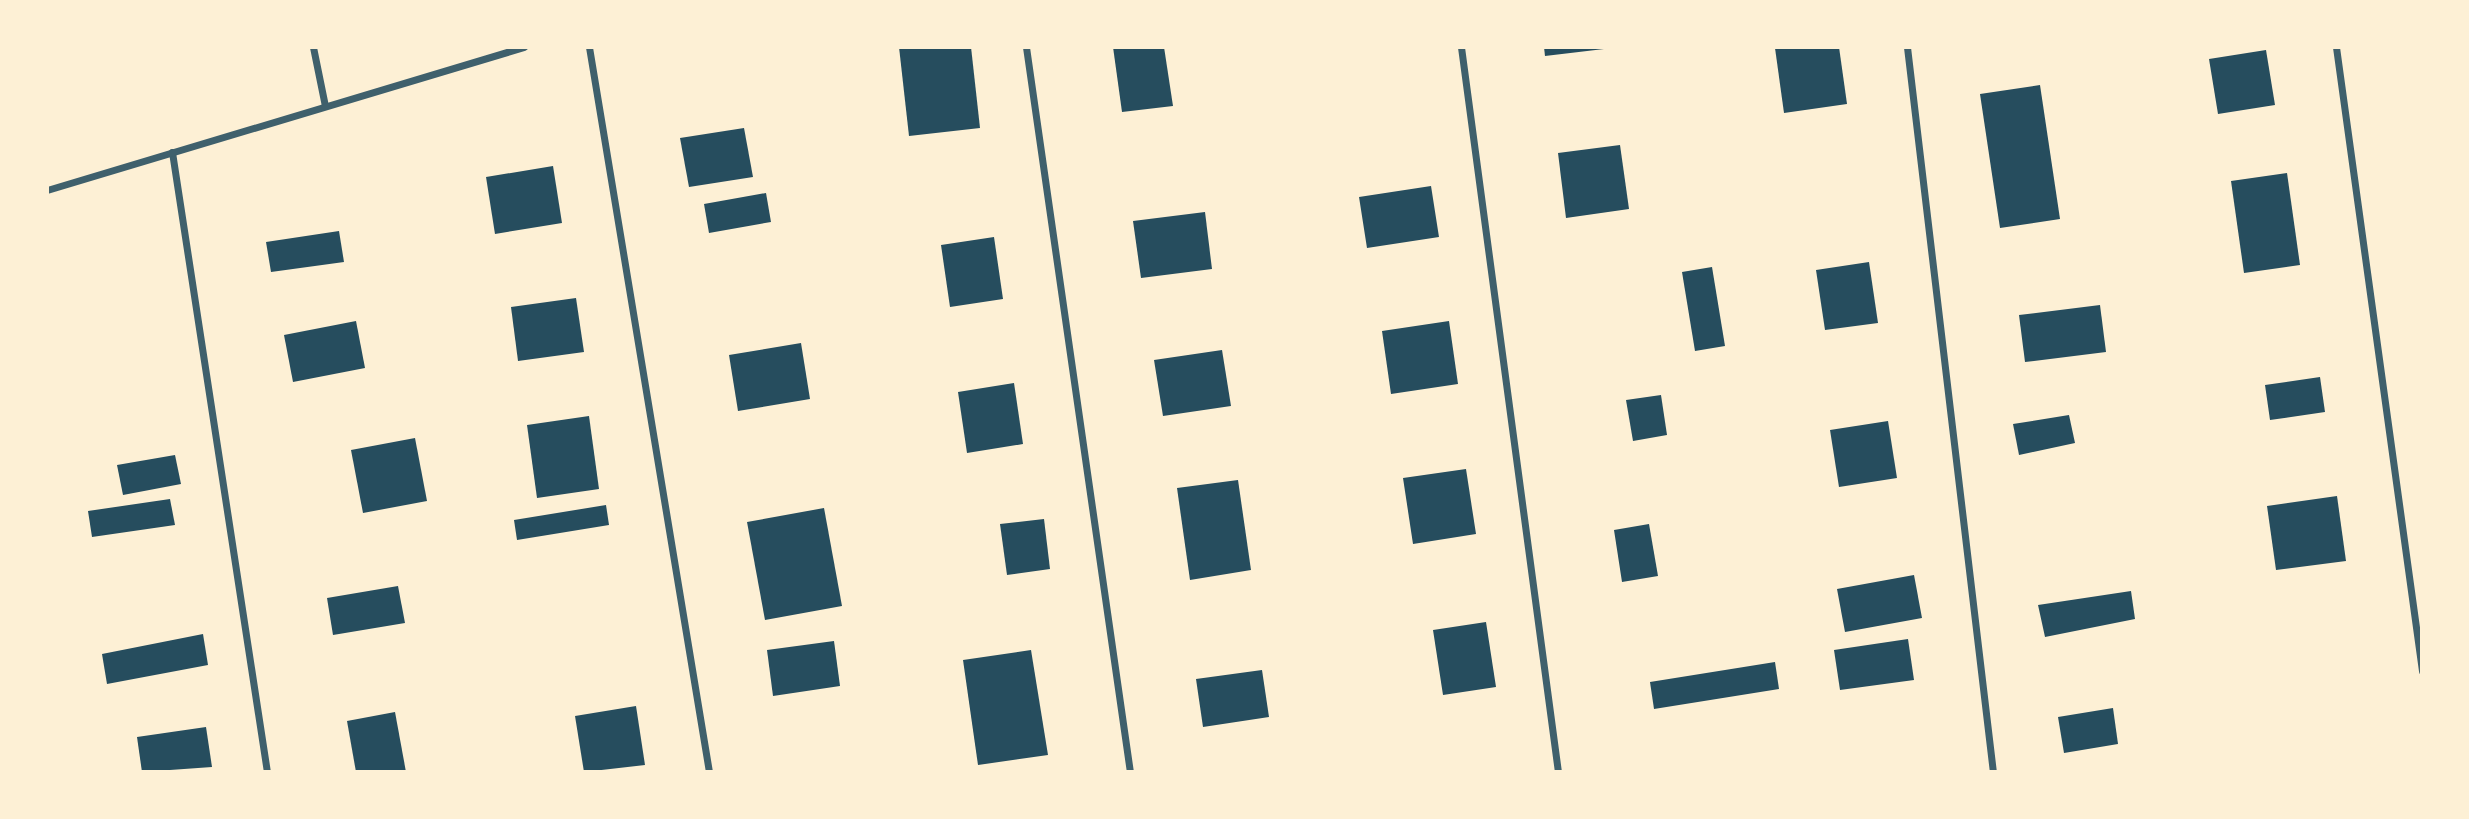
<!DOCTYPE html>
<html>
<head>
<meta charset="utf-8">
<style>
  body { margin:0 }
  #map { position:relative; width:2469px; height:819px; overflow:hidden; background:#fdf0d5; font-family:Lora,serif }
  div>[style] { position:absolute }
  .building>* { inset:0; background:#264d5e }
  .minor>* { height:7px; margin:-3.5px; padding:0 3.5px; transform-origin:3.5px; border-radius:3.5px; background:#3f606c }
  span { translate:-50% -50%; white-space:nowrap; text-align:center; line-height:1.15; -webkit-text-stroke:5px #fdf0d5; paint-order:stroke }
  .frame { position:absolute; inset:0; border:49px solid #fdf0d5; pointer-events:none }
</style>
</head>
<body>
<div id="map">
  <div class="building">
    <div style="clip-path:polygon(899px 47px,971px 47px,980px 128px,909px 136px)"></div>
    <div style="clip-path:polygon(1113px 47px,1164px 47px,1173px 106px,1122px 112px)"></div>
    <div style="clip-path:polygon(1544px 47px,1603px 47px,1604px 49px,1545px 56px)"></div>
    <div style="clip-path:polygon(1839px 47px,1847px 104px,1784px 113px,1775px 48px)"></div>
    <div style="clip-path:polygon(2266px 50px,2275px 105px,2218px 114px,2209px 59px)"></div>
    <div style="clip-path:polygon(2040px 85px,2060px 219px,2000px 228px,1980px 94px)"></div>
    <div style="clip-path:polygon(744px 128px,753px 177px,689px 187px,680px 138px)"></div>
    <div style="clip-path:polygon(1620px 145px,1629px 209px,1566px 218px,1558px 153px)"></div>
    <div style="clip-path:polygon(553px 166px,562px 223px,495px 234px,486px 177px)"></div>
    <div style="clip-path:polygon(2287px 173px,2300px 265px,2244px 273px,2231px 181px)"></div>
    <div style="clip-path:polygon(1431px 186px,1439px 237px,1367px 248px,1359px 197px)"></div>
    <div style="clip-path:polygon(766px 193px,771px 222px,709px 233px,704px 204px)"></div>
    <div style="clip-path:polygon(1205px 212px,1212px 269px,1141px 278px,1133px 221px)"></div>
    <div style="clip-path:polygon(339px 231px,344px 262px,271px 272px,266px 242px)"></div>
    <div style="clip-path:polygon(994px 237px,1003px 299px,950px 307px,941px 245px)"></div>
    <div style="clip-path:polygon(1869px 262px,1878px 323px,1825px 330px,1816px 270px)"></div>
    <div style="clip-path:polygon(1712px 267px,1725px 346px,1695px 351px,1682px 272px)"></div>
    <div style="clip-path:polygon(576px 298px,584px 352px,518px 361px,511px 307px)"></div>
    <div style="clip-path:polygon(2100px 305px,2106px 352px,2025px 362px,2019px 315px)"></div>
    <div style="clip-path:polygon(356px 321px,365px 368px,293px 382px,284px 335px)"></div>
    <div style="clip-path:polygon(1449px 321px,1458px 384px,1391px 394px,1382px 331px)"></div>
    <div style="clip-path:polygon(801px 343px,810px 399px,738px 411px,729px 355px)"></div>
    <div style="clip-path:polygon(1222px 350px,1231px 406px,1163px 416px,1154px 360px)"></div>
    <div style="clip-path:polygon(2320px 377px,2325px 412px,2270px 420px,2265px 385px)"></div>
    <div style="clip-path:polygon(1014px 383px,1023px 444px,967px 453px,958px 392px)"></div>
    <div style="clip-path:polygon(1661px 395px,1667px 435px,1633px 441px,1626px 400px)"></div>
    <div style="clip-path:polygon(2069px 415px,2075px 443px,2019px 455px,2013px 424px)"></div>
    <div style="clip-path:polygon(589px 416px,599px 489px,537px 498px,527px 425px)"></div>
    <div style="clip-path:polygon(1888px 421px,1897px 478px,1839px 487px,1830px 430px)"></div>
    <div style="clip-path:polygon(415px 438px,427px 501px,363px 513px,351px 450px)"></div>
    <div style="clip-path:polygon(175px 455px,181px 484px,123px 495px,117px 465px)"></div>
    <div style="clip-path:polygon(1466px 469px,1476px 534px,1413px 544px,1403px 478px)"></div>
    <div style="clip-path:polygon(1238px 480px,1251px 570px,1190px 580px,1177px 488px)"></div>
    <div style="clip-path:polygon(2337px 496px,2346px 561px,2276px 570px,2267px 506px)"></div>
    <div style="clip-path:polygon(170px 499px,175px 525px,92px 537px,88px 511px)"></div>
    <div style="clip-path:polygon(606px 505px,609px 525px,517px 540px,514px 520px)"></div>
    <div style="clip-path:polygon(824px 508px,842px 606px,765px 620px,747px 522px)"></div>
    <div style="clip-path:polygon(1044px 519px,1050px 569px,1007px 575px,1000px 524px)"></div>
    <div style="clip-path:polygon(1649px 524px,1658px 576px,1622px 582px,1614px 530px)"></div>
    <div style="clip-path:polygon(1914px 575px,1922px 618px,1845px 632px,1837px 589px)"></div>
    <div style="clip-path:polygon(398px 586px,405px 623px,333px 635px,327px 598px)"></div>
    <div style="clip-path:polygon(2131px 591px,2135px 619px,2045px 637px,2038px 605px)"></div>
    <div style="clip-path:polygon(1486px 622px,1496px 687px,1443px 695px,1433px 630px)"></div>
    <div style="clip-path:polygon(203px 634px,208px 665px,107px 684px,102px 654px)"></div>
    <div style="clip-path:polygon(1908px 639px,1914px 680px,1840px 690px,1834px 650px)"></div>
    <div style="clip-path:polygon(834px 641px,840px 686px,773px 696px,767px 650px)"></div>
    <div style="clip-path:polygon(1031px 650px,1048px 755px,978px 765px,963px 660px)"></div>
    <div style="clip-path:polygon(1775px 662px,1779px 689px,1654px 709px,1650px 682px)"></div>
    <div style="clip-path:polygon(1262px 670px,1269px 717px,1203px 727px,1196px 679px)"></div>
    <div style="clip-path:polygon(636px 706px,645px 765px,584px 772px,575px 716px)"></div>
    <div style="clip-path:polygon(2113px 708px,2118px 744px,2064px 753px,2058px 717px)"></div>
    <div style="clip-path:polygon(395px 712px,406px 772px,356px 772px,347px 721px)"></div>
    <div style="clip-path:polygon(206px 727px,212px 767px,142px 772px,137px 737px)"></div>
  </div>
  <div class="minor">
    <div style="left:313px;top:47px;width:60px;rotate:78.5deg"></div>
    <div style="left:589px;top:47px;width:735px;rotate:80.6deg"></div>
    <div style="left:1026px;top:47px;width:732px;rotate:81.84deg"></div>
    <div style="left:1461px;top:47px;width:731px;rotate:82.38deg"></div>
    <div style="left:1907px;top:47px;width:730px;rotate:83.24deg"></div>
    <div style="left:2336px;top:47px;width:630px;rotate:82.15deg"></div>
    <div style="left:172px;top:152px;width:627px;rotate:81.29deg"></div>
    <div style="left:47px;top:190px;width:498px;rotate:-16.7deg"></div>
  </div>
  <div class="frame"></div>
</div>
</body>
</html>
